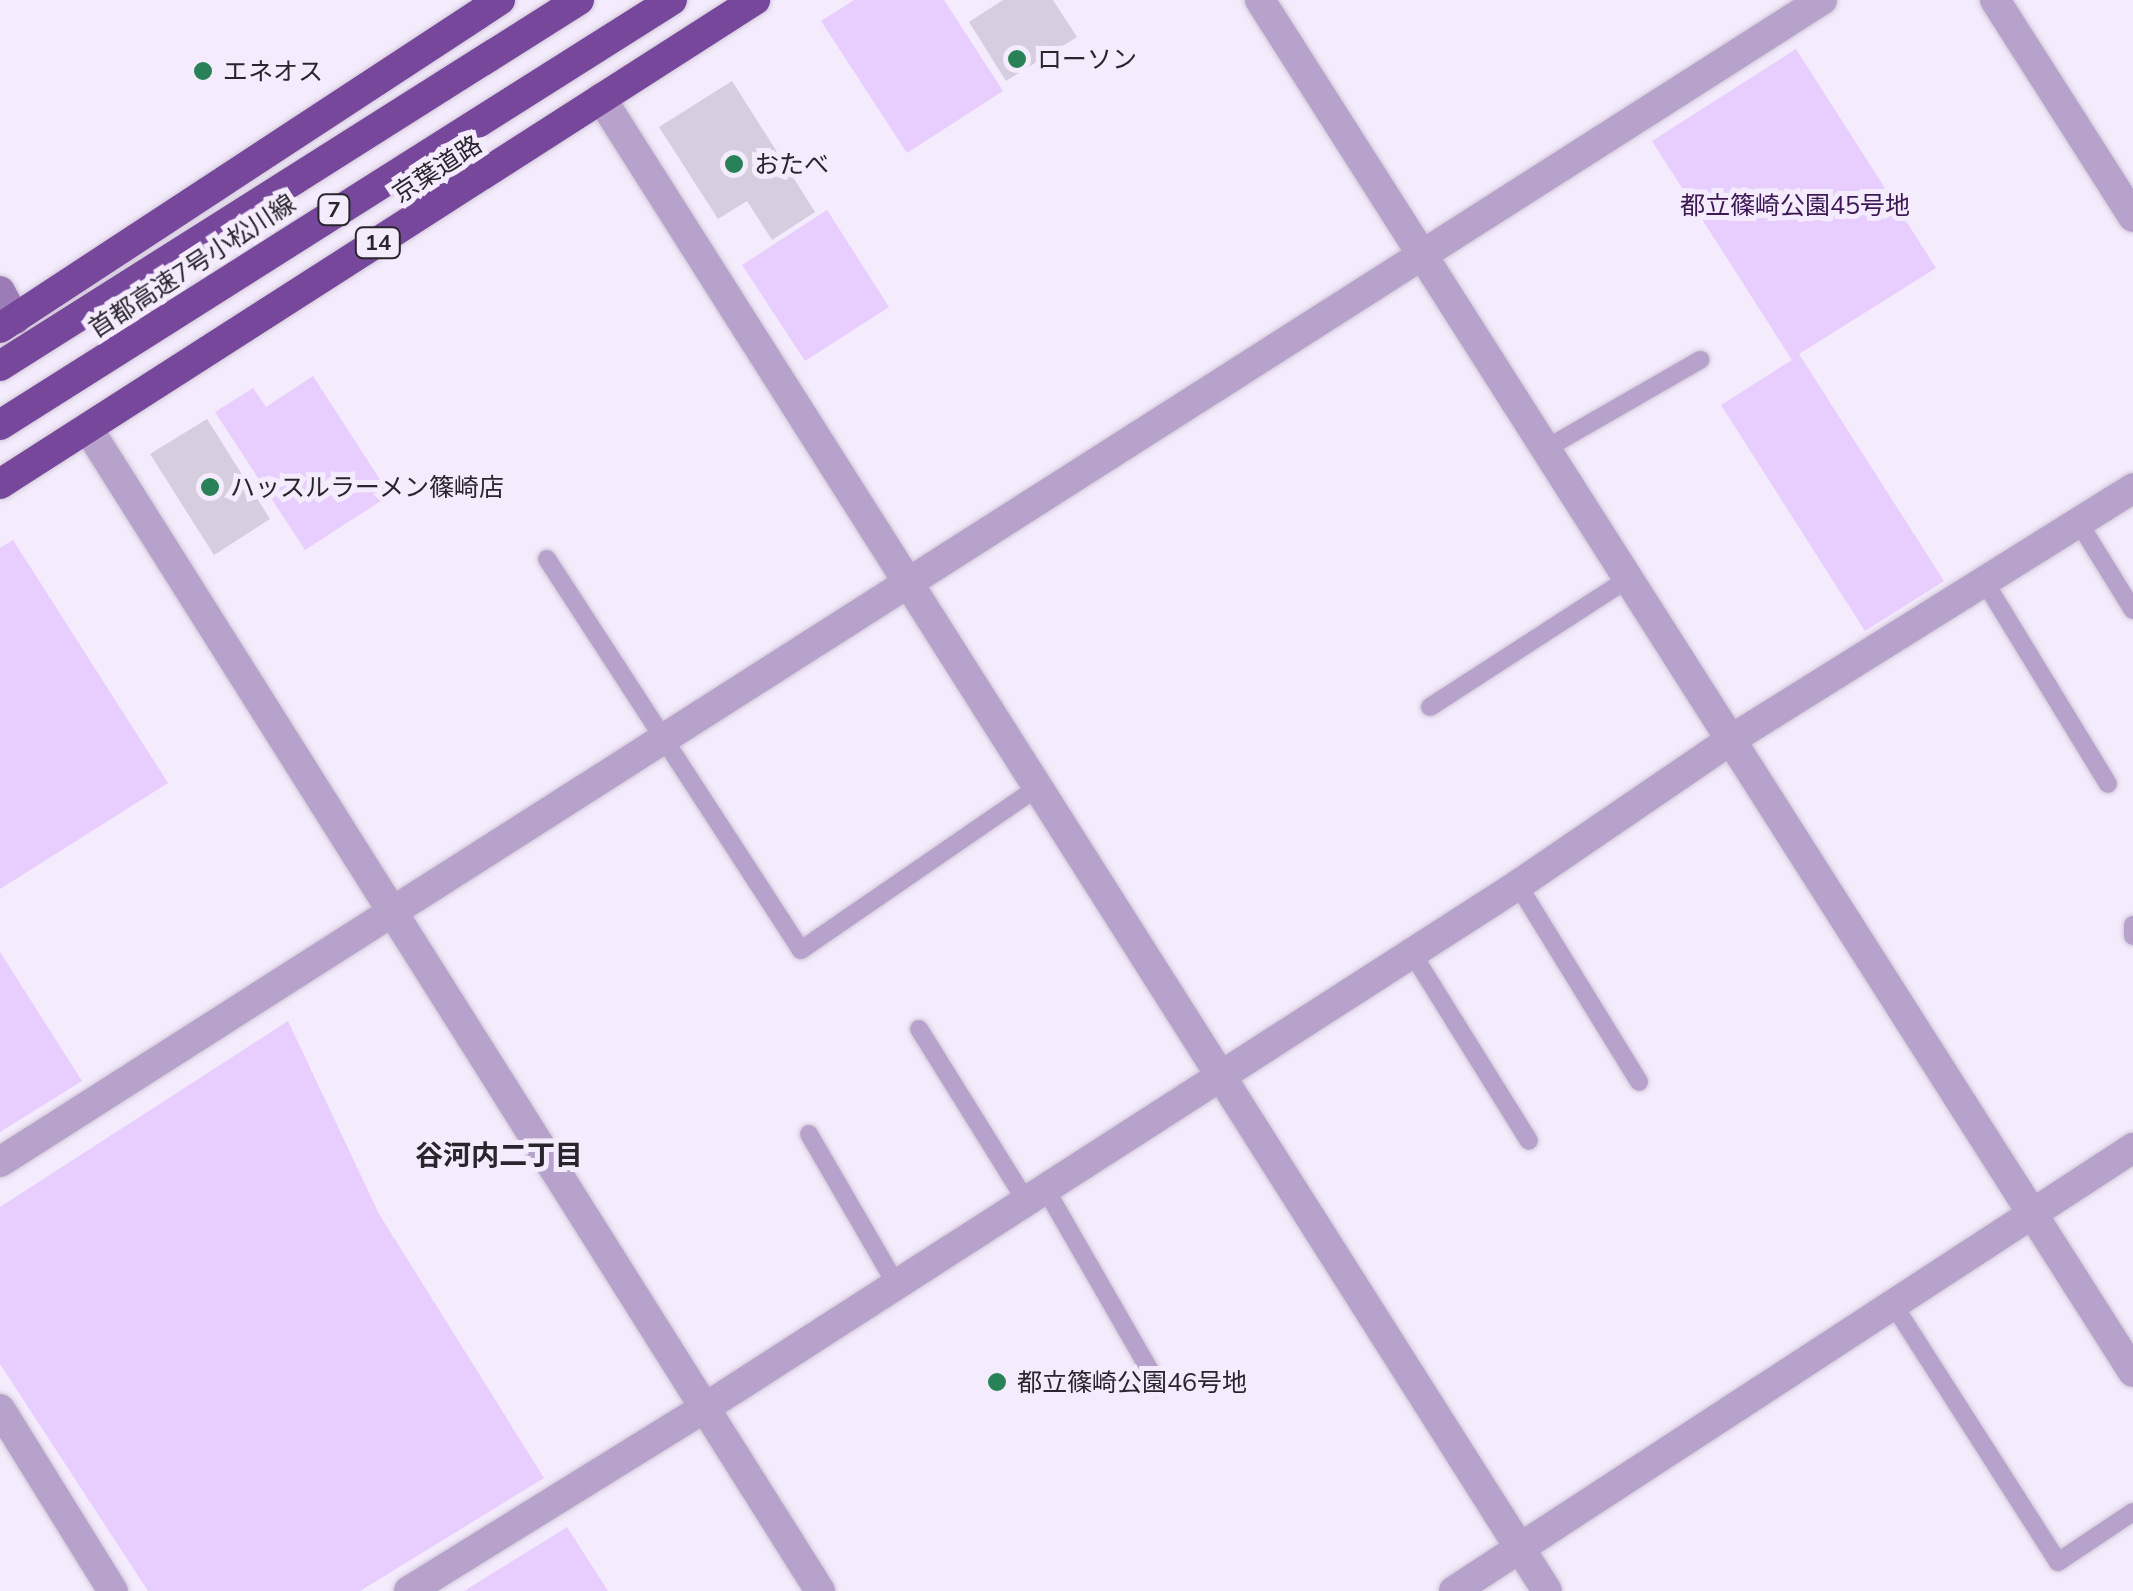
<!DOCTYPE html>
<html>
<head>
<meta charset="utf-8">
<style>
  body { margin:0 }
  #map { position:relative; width:2133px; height:1591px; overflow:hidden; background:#f4ebfc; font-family:Mulish,"Noto Sans JP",sans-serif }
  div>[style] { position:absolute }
  .green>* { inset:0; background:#e7cefe }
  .building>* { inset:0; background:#d6cdde }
  .roads { filter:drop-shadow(0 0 2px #cfc7d7) drop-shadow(0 0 2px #cfc7d7) }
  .lane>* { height:18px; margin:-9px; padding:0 9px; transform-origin:9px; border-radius:9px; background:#b7a2cb }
  .street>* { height:30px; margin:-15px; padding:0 15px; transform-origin:15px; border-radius:15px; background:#b7a2cb }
  .secondary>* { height:30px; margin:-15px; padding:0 15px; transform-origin:15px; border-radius:15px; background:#9c7cb7 }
  .highway>* { height:30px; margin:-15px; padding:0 15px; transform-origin:15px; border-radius:15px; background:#76479b }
  .dots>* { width:28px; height:28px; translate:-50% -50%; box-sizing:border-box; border:5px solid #f4ebfc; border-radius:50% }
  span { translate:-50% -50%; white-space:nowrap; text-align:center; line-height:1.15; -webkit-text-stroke:10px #f4ebfc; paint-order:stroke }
  .shield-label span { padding:2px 8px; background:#f4ebfc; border:2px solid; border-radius:8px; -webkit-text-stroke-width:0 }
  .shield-label { font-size:22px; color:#29252c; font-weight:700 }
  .poi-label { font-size:25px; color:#29252c }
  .left { translate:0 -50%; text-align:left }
  .street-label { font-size:25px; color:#29252c }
  .park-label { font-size:25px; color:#3c1854 }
  .neighbourhood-label { font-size:28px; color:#29252c; font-weight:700 }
</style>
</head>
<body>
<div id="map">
  <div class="green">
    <div style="clip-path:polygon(854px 0,944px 0,1003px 91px,907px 153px,821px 21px)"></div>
    <div style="clip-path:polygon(1796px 49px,1936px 268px,1799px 354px,1944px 581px,1865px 631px,1721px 405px,1792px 360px,1652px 141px)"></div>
    <div style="clip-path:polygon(827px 210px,889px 307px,805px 361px,742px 265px)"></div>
    <div style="clip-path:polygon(313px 376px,390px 495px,305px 550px,215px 412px,253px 388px,266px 407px)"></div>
    <div style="clip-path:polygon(13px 540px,168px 783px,0 889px,0 548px)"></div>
    <div style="clip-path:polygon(0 952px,82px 1081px,0 1132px)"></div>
    <div style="clip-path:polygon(288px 1021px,379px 1214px,544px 1478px,360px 1591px,148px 1591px,0 1364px,0 1207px)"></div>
    <div style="clip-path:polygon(567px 1527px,608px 1591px,464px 1591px)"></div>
  </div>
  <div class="building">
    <div style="clip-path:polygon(1003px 0,1053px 0,1077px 37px,1006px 81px,969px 22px)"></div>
    <div style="clip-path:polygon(732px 81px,815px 212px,772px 240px,747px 201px,718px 219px,659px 127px)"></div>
    <div style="clip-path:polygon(207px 419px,270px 519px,214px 555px,150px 454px)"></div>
  </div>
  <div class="roads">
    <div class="lane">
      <div style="left:1547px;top:448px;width:177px;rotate:-29.9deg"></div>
      <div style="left:2079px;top:523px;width:102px;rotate:58.2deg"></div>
      <div style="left:547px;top:559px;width:466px;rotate:57deg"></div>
      <div style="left:801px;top:950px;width:290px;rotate:-34.5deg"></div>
      <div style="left:1986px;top:584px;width:234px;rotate:58.6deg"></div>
      <div style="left:1430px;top:707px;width:239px;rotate:-32.9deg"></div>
      <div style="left:1518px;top:885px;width:231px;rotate:58.4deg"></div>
      <div style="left:2133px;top:925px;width:11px;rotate:90deg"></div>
      <div style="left:1412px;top:953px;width:221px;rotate:58.1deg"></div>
      <div style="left:919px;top:1029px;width:203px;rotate:58.1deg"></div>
      <div style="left:809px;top:1134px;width:173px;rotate:59.9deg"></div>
      <div style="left:1045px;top:1188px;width:228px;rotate:60.1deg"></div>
      <div style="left:1893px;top:1304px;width:306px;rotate:57.4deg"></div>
      <div style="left:2058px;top:1562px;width:90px;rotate:-33.7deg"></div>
    </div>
    <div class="street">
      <div style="left:1260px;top:0;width:1626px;rotate:57.53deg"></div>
      <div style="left:1995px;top:0;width:257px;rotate:57.5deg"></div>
      <div style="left:601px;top:98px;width:1767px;rotate:57.64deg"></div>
      <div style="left:89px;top:430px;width:1372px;rotate:57.8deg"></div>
      <div style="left:0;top:1162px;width:2161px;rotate:-32.53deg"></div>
      <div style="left:0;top:1409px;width:214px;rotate:58.2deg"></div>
      <div style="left:409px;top:1591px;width:346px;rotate:-31.8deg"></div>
      <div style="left:703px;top:1409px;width:969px;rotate:-32.74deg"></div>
      <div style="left:1518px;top:885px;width:259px;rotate:-34.3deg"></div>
      <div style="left:1732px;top:739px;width:473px;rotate:-32deg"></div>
      <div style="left:1454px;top:1591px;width:811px;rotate:-33.12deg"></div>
    </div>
    <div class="secondary">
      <div style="left:0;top:291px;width:32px;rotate:62deg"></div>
    </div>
    <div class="highway">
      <div style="left:0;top:328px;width:598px;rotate:-33.26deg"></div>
      <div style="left:0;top:366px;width:685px;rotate:-32.3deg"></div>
      <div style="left:0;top:425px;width:795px;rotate:-32.31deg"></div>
      <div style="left:0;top:484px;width:897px;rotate:-32.66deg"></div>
    </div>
  </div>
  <div class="dots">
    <div style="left:1017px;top:59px;background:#298257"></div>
    <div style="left:203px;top:71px;background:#298257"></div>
    <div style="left:734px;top:164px;background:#298257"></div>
    <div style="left:210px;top:487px;background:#298257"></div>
    <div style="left:997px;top:1382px;background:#298257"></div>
  </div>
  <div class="shield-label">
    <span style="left:334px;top:210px">7</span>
    <span style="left:378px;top:243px">14</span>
  </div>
  <div class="poi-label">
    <span class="left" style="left:1037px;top:59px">ローソン</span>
    <span class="left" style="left:223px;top:71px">エネオス</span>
    <span class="left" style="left:754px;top:164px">おたべ</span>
    <span class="left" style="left:230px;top:487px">ハッスルラーメン篠崎店</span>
    <span class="left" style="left:1017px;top:1382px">都立篠崎公園46号地</span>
  </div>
  <div class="street-label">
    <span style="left:437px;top:169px;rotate:-33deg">京葉道路</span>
    <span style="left:192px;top:266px;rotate:-33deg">首都高速7号小松川線</span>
  </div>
  <div class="park-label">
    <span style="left:1795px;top:205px">都立篠崎公園45号地</span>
  </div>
  <div class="neighbourhood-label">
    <span style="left:499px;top:1155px">谷河内二丁目</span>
  </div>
</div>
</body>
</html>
